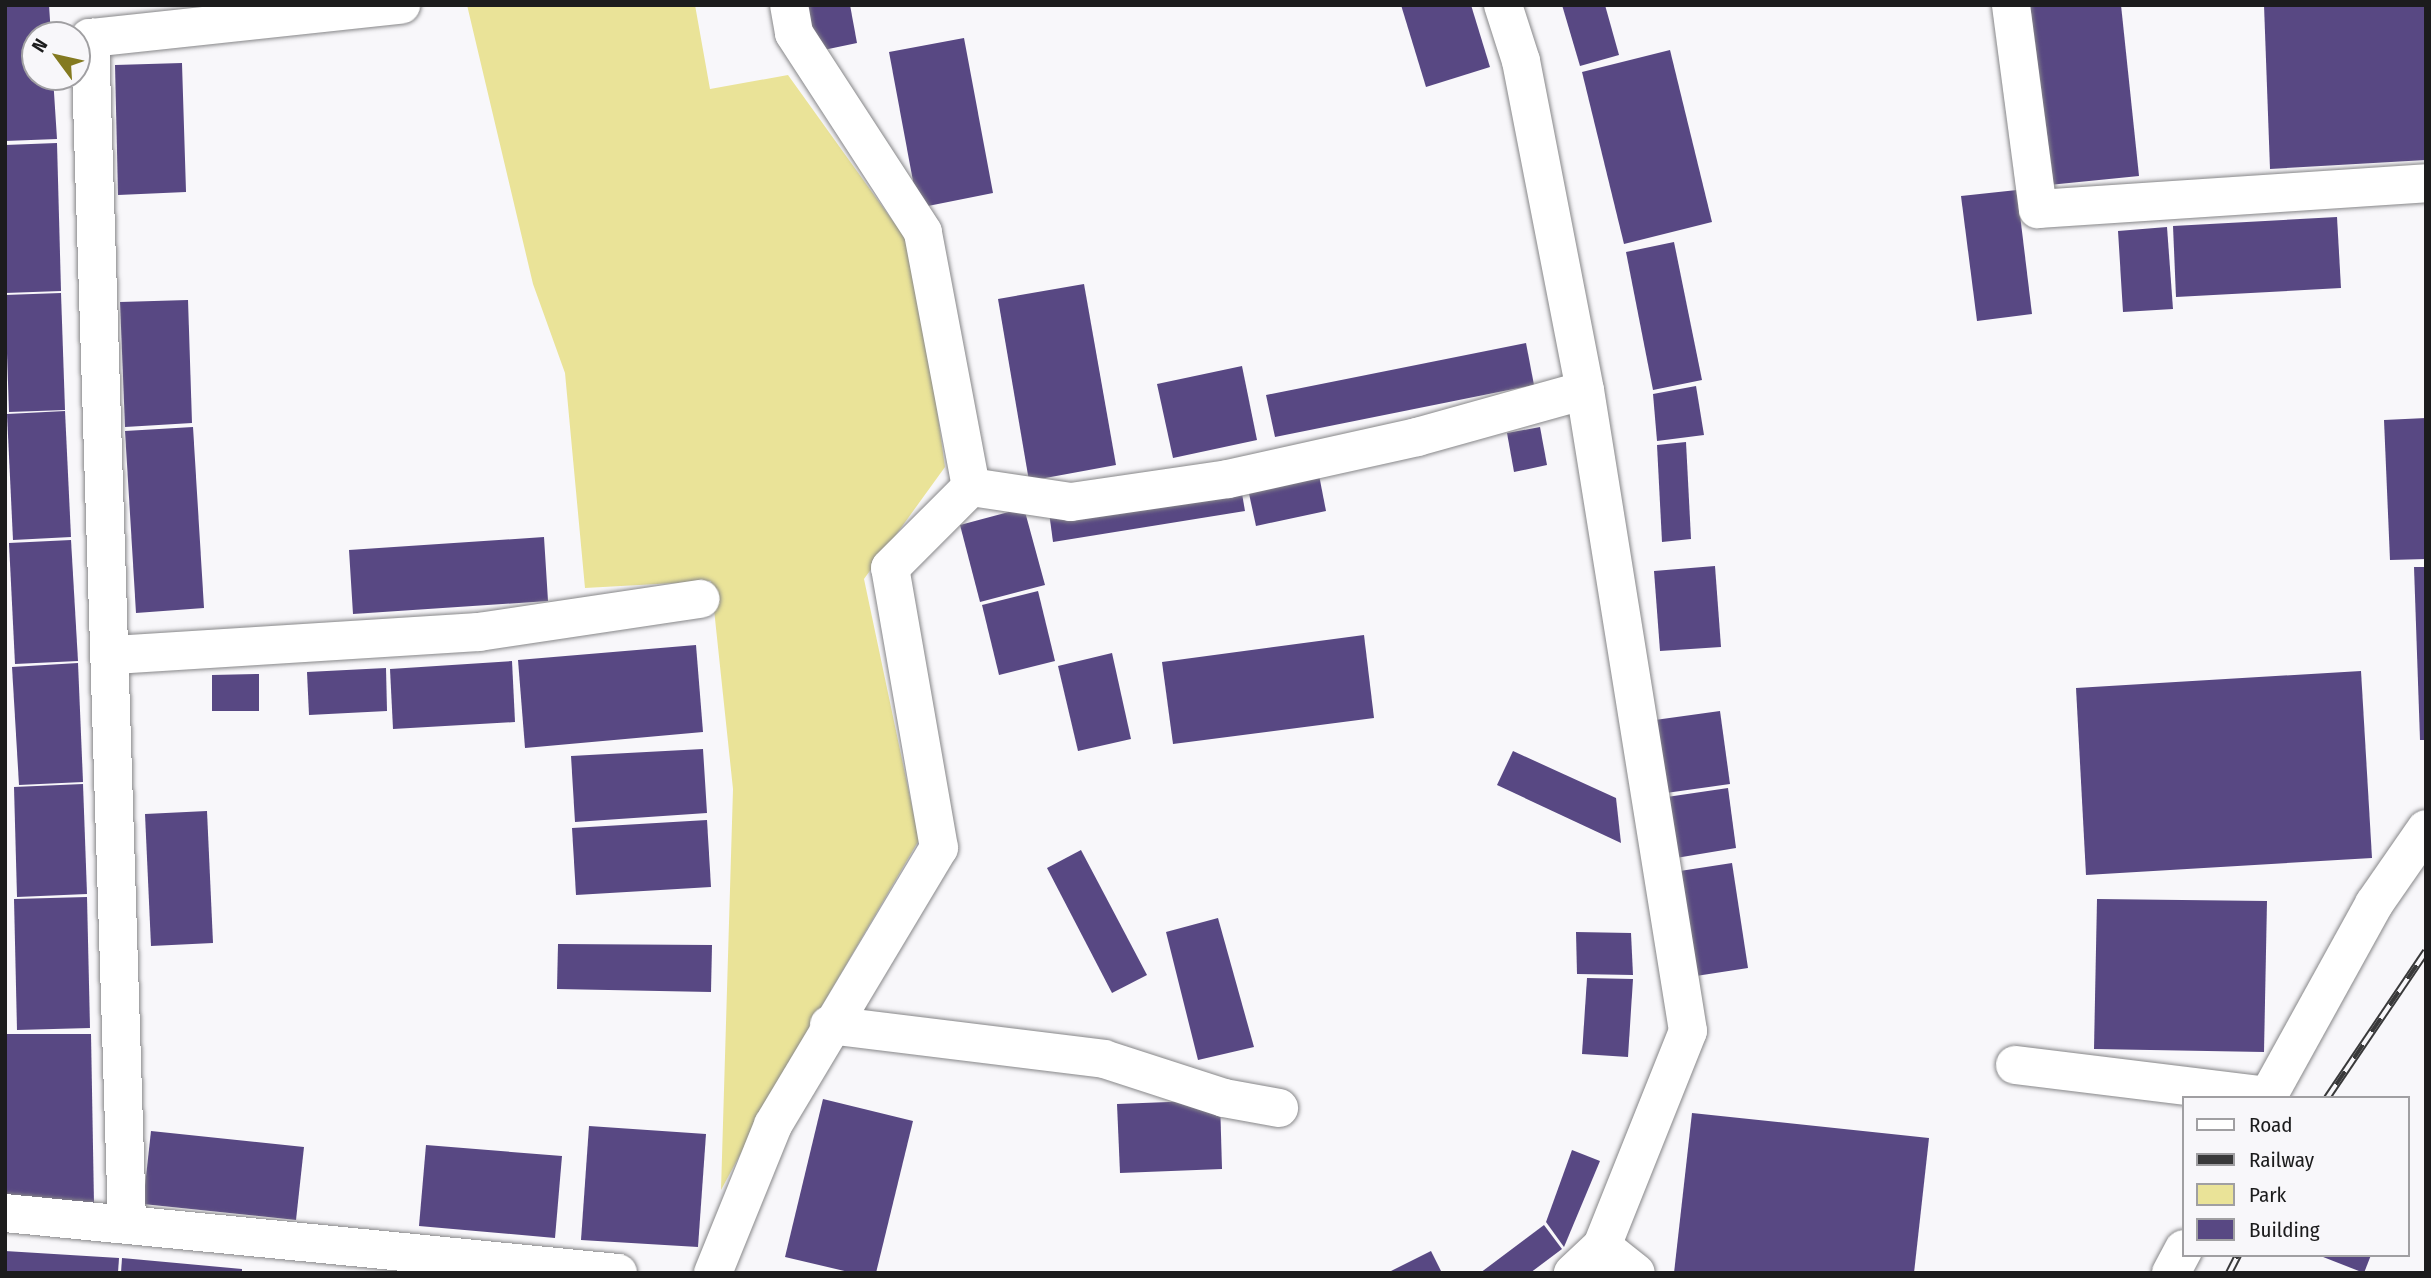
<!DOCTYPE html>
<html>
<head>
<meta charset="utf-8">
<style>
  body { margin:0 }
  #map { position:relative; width:2431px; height:1278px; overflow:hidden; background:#f8f7fa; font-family:"Fira Sans Condensed",sans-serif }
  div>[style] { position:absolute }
  .green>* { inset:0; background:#eae398 }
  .building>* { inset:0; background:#584883 }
  .roads { filter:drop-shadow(0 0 2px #878789) drop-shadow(0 0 2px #878789) }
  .minor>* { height:38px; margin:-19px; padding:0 19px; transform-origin:19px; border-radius:19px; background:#fff }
  .rail>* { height:8px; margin-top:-4px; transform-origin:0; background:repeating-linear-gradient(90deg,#f8f7fa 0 16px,#39393a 0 32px); box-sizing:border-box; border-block:2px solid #39393a }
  span { translate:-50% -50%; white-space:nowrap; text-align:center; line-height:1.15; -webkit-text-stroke:7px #f8f7fa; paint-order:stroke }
  .frame { position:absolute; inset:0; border:7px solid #1c1c1d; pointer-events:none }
  .legend { position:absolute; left:2182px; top:1096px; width:228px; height:161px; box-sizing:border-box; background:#f8f7fa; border:2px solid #a09fa2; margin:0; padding:9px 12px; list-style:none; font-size:21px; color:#1c1c1d }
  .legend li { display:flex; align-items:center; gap:14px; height:35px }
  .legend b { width:35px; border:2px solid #a09fa2 }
  .north { position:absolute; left:21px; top:21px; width:70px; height:70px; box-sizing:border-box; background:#f8f7fa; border:2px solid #a09fa2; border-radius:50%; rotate:303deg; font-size:19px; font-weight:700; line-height:28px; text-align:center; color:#1c1c1d }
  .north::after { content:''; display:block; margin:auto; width:24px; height:32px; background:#847a20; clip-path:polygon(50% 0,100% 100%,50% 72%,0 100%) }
</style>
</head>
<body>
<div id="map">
  <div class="green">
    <div style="clip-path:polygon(467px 5px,695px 5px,710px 89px,788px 75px,915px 252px,945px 467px,864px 579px,919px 840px,803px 1038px,721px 1190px,733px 789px,711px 581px,585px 588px,565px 373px,533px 284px)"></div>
  </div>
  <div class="building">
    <div style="clip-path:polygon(5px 5px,49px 5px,51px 35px,35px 35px,35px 77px,53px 77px,57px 139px,5px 141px)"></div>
    <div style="clip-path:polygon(805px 5px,850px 5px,857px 43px,814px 52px)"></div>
    <div style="clip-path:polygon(1401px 5px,1471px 5px,1490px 67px,1426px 87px)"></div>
    <div style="clip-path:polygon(1562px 5px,1605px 5px,1619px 55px,1580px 66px)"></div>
    <div style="clip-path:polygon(2029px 5px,2121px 5px,2139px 176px,2049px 185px)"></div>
    <div style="clip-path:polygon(2264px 5px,2426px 5px,2426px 160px,2270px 169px)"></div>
    <div style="clip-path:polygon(964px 38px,993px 193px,918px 208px,889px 52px)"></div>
    <div style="clip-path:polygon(1670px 50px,1712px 222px,1624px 244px,1582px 72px)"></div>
    <div style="clip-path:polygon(182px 63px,186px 192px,118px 195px,115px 65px)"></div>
    <div style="clip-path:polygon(57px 143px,61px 291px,5px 293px,5px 145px)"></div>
    <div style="clip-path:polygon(2017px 190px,2032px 314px,1977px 321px,1961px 196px)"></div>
    <div style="clip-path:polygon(2337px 217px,2341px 288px,2176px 297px,2173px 226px)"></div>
    <div style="clip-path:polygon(2167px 227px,2173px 309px,2123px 312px,2118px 231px)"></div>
    <div style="clip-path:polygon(1674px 242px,1702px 380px,1653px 390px,1626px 252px)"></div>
    <div style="clip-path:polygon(1084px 284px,1116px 465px,1029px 481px,998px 299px)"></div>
    <div style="clip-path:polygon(61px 293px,65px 410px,9px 412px,5px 295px)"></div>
    <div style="clip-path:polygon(188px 300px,192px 423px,125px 427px,120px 302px)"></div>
    <div style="clip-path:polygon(1526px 343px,1534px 385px,1275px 437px,1266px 395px)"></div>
    <div style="clip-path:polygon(1242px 366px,1257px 440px,1173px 458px,1157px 384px)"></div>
    <div style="clip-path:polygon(1696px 386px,1704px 435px,1657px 441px,1653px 394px)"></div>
    <div style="clip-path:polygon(65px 411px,71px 537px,13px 540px,7px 414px)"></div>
    <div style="clip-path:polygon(2426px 418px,2426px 559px,2390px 560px,2384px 420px)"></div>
    <div style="clip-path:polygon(193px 427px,204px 608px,136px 613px,125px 431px)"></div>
    <div style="clip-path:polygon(1540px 427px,1547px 465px,1514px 472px,1507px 433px)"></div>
    <div style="clip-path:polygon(1686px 442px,1691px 539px,1662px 542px,1657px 445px)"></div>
    <div style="clip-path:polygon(1319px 475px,1326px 511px,1256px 526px,1248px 489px)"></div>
    <div style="clip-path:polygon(1240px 482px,1245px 511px,1053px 542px,1049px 512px)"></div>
    <div style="clip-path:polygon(1024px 508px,1045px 585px,980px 602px,960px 525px)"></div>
    <div style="clip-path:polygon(544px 537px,548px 601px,353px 614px,349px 550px)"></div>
    <div style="clip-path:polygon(71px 540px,78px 661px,15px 664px,9px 543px)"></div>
    <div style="clip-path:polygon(1715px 566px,1721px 647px,1660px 651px,1654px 571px)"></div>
    <div style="clip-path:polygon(2414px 567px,2426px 567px,2426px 740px,2420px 740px)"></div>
    <div style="clip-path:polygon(1038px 591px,1055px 661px,999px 675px,982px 605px)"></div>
    <div style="clip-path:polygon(1364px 635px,1374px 718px,1173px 744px,1162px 662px)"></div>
    <div style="clip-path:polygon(696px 645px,703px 732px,525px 748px,518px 660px)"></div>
    <div style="clip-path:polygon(1112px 653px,1131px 739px,1078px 751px,1058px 666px)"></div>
    <div style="clip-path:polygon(512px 661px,515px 722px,393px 729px,390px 669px)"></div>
    <div style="clip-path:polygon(78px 663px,83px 782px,19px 785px,12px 667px)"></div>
    <div style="clip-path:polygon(386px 668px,387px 711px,309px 715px,307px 672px)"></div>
    <div style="clip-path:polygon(2361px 671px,2372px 858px,2086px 875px,2076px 688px)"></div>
    <div style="clip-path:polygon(259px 674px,259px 711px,212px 711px,212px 675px)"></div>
    <div style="clip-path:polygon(1720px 711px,1730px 784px,1666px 793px,1655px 720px)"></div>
    <div style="clip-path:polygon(703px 749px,707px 813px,575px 822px,571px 756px)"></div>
    <div style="clip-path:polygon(1513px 751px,1616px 798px,1621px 843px,1497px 785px)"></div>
    <div style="clip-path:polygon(83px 784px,87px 894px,17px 897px,14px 787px)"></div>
    <div style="clip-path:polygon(1728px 788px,1736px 848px,1676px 858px,1667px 797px)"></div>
    <div style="clip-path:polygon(207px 811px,213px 943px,151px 946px,145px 814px)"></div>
    <div style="clip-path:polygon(707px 820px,711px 887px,576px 895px,572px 828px)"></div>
    <div style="clip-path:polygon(1081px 850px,1147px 975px,1112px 993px,1047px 868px)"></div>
    <div style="clip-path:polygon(1732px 863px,1748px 968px,1696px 976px,1680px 871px)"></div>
    <div style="clip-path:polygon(87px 897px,90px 1028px,17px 1030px,14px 899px)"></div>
    <div style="clip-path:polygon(2097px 899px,2267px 901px,2264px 1052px,2094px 1049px)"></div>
    <div style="clip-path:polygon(1218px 918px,1254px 1047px,1198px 1060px,1166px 932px)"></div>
    <div style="clip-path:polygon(1576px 932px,1631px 933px,1633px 975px,1577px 974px)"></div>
    <div style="clip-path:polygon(558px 944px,712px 945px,711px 992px,557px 989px)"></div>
    <div style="clip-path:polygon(1587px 978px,1633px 979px,1628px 1057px,1582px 1054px)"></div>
    <div style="clip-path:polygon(5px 1034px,91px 1034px,94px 1204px,5px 1198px)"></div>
    <div style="clip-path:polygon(823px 1099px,913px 1121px,876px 1273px,853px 1273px,785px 1257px)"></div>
    <div style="clip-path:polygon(1220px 1100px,1222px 1169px,1120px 1173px,1117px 1104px)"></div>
    <div style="clip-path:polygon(1692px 1113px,1929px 1138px,1914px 1273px,1674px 1273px)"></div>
    <div style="clip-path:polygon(589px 1126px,706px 1134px,698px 1247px,581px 1240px)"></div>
    <div style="clip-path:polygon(151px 1131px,304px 1147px,296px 1220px,143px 1204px)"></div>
    <div style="clip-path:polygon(426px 1145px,562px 1156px,555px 1238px,419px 1226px)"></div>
    <div style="clip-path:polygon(1572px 1150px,1600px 1161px,1564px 1247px,1546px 1222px)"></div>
    <div style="clip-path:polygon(1544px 1225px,1562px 1249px,1530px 1273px,1480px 1273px)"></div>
    <div style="clip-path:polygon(5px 1251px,119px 1258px,118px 1273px,5px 1273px)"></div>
    <div style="clip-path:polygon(1431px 1251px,1442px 1273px,1387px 1273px)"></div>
    <div style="clip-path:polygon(2318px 1255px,2371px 1255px,2364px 1273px)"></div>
    <div style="clip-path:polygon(122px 1258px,242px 1269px,242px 1273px,121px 1273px)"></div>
  </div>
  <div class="roads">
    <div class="minor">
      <div style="left:1503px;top:5px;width:59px;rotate:72.2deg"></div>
      <div style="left:1521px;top:61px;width:335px;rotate:79deg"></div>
      <div style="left:1585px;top:390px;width:649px;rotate:80.87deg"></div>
      <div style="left:1688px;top:1031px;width:232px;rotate:111.8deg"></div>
      <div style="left:1602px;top:1246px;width:40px;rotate:137deg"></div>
      <div style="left:2011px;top:5px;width:206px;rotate:82.5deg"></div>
      <div style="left:2038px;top:209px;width:389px;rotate:-3.8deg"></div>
      <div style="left:971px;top:487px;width:101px;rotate:8.5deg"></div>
      <div style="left:1071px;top:502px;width:159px;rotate:-8.3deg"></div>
      <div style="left:1228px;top:479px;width:194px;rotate:-12.5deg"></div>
      <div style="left:1417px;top:437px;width:174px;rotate:-15.6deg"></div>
      <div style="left:113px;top:655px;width:367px;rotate:-3.6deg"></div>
      <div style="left:479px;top:632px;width:224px;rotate:-8.5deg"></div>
      <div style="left:829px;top:1025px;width:277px;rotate:7deg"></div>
      <div style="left:1104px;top:1059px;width:126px;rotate:18deg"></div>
      <div style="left:1224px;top:1098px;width:56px;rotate:10.3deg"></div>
      <div style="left:2015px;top:1065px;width:255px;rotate:7deg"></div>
      <div style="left:2267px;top:1098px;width:222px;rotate:-61.1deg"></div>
      <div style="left:2374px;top:904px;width:91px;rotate:-55.3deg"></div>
      <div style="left:5px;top:1213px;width:616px;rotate:5.59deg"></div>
      <div style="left:127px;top:1222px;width:1185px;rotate:-91.79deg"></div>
      <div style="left:90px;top:38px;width:313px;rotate:-6.1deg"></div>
      <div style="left:1602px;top:1246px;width:43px;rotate:38.5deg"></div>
      <div style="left:713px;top:1273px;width:160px;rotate:-67.9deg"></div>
      <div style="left:773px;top:1125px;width:323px;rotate:-59.1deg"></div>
      <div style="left:939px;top:848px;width:284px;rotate:-99.9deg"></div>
      <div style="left:890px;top:568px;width:115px;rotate:-45deg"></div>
      <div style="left:971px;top:487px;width:259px;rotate:-100.7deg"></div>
      <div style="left:923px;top:232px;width:237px;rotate:-123deg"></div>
      <div style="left:794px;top:33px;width:28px;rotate:-100deg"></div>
      <div style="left:2171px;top:1273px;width:27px;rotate:-62deg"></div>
    </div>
  </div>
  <div class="rail">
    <div style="left:2327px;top:1098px;width:177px;rotate:-56deg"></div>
    <div style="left:2229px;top:1273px;width:20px;rotate:-63deg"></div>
  </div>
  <div class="frame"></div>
  <ul class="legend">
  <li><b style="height:9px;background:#fff"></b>Road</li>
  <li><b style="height:9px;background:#39393a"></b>Railway</li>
  <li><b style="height:19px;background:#eae398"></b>Park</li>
  <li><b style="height:19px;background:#584883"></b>Building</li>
  </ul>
  <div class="north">N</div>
</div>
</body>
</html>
